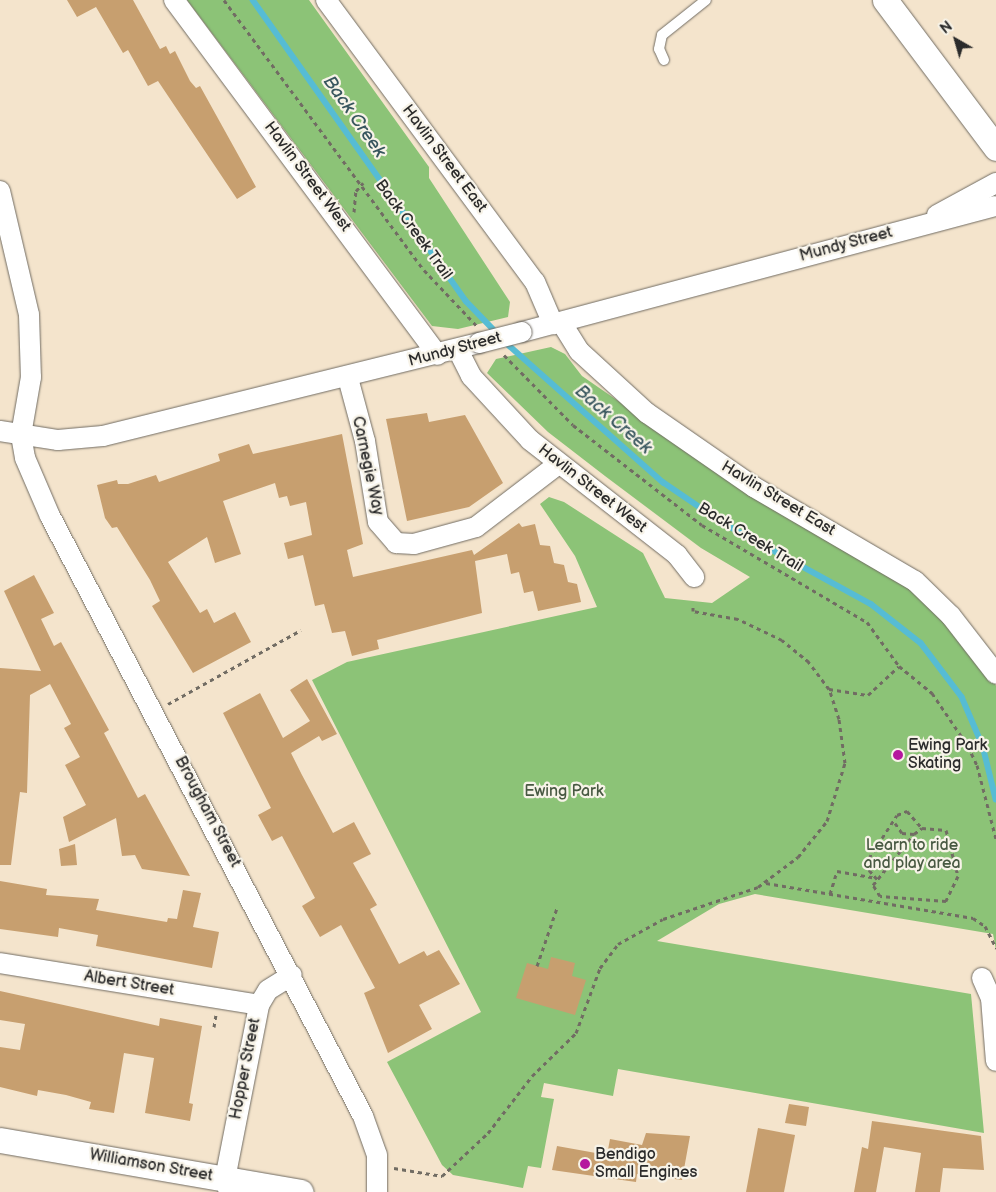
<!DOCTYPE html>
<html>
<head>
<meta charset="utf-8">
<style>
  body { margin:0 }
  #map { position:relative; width:996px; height:1192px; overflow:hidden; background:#f4e4cc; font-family:"Balsamiq Sans",sans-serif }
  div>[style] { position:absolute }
  .green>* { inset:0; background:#8cc377 }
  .stream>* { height:5.5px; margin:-2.75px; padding:0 2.75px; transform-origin:2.75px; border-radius:2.75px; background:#56bcd4 }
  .building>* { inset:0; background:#c79f6f }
  .path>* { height:3px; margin-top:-1.5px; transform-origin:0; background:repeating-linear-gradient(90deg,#716c63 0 4px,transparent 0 8px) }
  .roads { filter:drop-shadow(0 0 1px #716c63) drop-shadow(0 0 1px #716c63) }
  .service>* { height:10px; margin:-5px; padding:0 5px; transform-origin:5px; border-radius:5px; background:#fff }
  .minor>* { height:20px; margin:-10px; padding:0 10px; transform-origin:10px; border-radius:10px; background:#fff }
  .tertiary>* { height:25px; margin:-12.5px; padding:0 12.5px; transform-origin:12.5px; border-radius:12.5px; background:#fff }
  .bridges { filter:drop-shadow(0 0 1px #716c63) drop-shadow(0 0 1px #716c63) }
  .minor-bridge>* { height:20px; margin:-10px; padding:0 10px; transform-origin:10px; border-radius:10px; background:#fff }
  .dots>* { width:14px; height:14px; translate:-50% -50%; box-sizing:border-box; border:2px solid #f7f3e8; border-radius:50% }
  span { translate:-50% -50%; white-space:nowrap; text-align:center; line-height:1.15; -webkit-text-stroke:4.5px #f7f3e8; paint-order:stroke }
  .street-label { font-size:16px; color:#2b2b2b }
  .poi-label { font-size:16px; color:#2b2b2b }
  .left { translate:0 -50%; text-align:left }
  .park-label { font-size:16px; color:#485942 }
  .water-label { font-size:18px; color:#38565e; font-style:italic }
  .north { position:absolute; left:931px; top:15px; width:50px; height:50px; -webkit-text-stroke:4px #f7f3e8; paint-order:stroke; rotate:322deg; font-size:14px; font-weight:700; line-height:20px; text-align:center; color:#2b2b2b }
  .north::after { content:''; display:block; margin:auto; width:18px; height:22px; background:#2b2b2b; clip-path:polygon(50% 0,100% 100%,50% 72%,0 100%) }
</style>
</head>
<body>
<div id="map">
  <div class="green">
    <div style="clip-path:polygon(187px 0,309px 0,429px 167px,429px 178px,510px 302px,508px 317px,458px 329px,432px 326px)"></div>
    <div style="clip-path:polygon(551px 347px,565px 354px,582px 376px,737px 483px,913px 585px,986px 662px,996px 686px,996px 950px,993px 934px,755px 894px,719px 904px,657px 941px,971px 994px,984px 1133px,618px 1069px,613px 1096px,544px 1083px,541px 1097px,554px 1099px,541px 1168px,528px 1166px,523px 1188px,453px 1175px,442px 1165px,387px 1062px,481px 1012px,312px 680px,347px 662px,597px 607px,575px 556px,540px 504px,549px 497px,564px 502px,643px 553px,665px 598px,712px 603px,750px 577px,701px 548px,605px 476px,548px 432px,487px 373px,496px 359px)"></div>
  </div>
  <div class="stream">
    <div style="left:253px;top:0;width:369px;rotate:54.7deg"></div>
    <div style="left:466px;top:301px;width:46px;rotate:45.9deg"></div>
    <div style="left:504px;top:341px;width:213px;rotate:41.6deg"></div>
    <div style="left:663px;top:482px;width:73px;rotate:34.3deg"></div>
    <div style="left:723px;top:523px;width:169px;rotate:28.7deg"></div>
    <div style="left:871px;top:604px;width:63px;rotate:38deg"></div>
    <div style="left:921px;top:643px;width:68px;rotate:52.8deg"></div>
    <div style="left:962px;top:697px;width:53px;rotate:66.8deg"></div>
    <div style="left:983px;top:746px;width:55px;rotate:76.2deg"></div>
  </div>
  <div class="building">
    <div style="clip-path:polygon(67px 0,133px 0,160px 49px,166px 46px,170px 54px,175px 51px,190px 81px,196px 88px,200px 86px,256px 187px,237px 199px,158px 81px,148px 86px,128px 50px,123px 53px,96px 7px,77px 17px)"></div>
    <div style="clip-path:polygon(427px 413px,429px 422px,465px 415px,503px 483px,469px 507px,407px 521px,386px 419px)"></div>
    <div style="clip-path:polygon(342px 434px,363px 544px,347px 550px,353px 577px,472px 550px,474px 555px,519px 523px,522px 527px,535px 524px,540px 545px,550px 546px,554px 563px,564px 565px,568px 582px,577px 584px,581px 602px,538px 611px,533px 591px,524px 593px,519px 572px,511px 574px,507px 554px,475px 561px,482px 613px,377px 640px,379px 649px,352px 656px,345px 631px,332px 633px,324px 604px,315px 606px,303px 555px,288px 559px,284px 543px,312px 535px,306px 502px,290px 506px,287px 496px,279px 498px,275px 483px,223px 501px,241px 554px,215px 563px,207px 537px,168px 562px,200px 613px,207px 609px,214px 623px,235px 612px,251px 642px,193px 673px,152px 606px,160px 601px,150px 580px,117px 527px,112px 528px,105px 518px,97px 485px,117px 480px,118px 484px,128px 484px,156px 475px,159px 482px,220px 461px,218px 454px,249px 444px,253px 454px)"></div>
    <div style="clip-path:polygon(34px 575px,54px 613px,41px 619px,54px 646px,61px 642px,109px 730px,104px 733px,138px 798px,145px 794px,190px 876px,142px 869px,135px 855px,122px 856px,116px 818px,69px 842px,63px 817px,86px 805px,65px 765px,80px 757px,64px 728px,71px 724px,50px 684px,30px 695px,27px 793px,20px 792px,11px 865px,0 865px,0 668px,41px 671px,4px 591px)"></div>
    <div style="clip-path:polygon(307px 679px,337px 734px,322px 741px,319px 736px,291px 753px,302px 775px,333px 833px,354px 822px,371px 854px,353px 863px,377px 905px,370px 909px,399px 964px,424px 951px,427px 956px,439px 950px,460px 984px,419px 1005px,432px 1029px,388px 1053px,364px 993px,375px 988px,341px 925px,320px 937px,302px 906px,315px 898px,282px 836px,272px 841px,258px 815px,271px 808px,223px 713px,260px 693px,283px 738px,310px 721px,290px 690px)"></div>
    <div style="clip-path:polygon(75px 844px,77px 865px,61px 866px,59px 849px)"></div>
    <div style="clip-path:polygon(0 881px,47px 889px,46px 895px,99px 899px,96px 910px,167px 922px,168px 918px,177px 919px,183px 890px,201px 893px,193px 927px,219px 932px,212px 968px,96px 946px,98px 935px,59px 928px,58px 937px,0 929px)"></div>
    <div style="clip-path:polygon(551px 957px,575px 963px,572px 976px,586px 980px,575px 1015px,516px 998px,527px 963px,548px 969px)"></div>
    <div style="clip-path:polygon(0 991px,159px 1026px,160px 1018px,202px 1026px,189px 1103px,193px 1104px,190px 1121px,145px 1113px,154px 1058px,124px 1053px,114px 1113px,89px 1109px,91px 1102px,66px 1095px,38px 1090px,37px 1096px,0 1087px,0 1047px,20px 1050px,25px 1024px,0 1020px)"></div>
    <div style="clip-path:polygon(789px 1104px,809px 1107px,806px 1126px,785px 1123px)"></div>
    <div style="clip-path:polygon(872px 1121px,981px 1136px,984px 1170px,943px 1168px,940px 1192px,915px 1192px,921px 1153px,884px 1147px,876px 1192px,854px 1192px,862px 1147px,868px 1149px)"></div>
    <div style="clip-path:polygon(758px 1128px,795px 1135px,784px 1192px,746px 1192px)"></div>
    <div style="clip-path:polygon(646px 1133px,690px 1136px,682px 1180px,637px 1174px,636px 1182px,552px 1170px,557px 1146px,607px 1155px,610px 1139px,642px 1145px)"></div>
  </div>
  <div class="path">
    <div style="left:224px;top:0;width:336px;rotate:53.5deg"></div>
    <div style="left:424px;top:270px;width:76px;rotate:46.6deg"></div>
    <div style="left:354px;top:212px;width:21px;rotate:-85deg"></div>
    <div style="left:356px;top:191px;width:11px;rotate:-49deg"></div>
    <div style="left:504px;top:355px;width:98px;rotate:45.4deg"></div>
    <div style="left:573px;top:425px;width:163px;rotate:37.8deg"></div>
    <div style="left:702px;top:525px;width:191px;rotate:30.5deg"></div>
    <div style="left:867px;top:622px;width:54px;rotate:54deg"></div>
    <div style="left:899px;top:666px;width:43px;rotate:39.3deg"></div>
    <div style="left:932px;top:693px;width:64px;rotate:55.8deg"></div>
    <div style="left:968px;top:746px;width:21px;rotate:65deg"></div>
    <div style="left:977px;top:765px;width:76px;rotate:75.6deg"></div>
    <div style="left:829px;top:689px;width:39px;rotate:9deg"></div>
    <div style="left:868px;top:695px;width:42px;rotate:-43.1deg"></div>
    <div style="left:168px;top:704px;width:152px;rotate:-29.1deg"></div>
    <div style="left:895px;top:823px;width:12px;rotate:55deg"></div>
    <div style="left:902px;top:833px;width:12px;rotate:5deg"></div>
    <div style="left:914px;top:834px;width:10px;rotate:-37deg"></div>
    <div style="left:877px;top:879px;width:12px;rotate:-132deg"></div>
    <div style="left:869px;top:870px;width:12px;rotate:-90deg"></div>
    <div style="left:869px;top:858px;width:51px;rotate:-56.9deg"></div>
    <div style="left:897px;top:815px;width:11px;rotate:-22deg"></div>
    <div style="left:907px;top:811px;width:23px;rotate:49deg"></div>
    <div style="left:922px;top:828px;width:24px;rotate:5deg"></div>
    <div style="left:946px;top:830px;width:48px;rotate:75.4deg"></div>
    <div style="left:958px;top:876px;width:28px;rotate:116deg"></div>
    <div style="left:946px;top:901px;width:66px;rotate:-175.7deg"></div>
    <div style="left:880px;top:896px;width:13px;rotate:-122deg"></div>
    <div style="left:873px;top:885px;width:65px;rotate:-51.2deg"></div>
    <div style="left:766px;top:883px;width:210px;rotate:9.6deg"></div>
    <div style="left:973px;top:918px;width:14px;rotate:34deg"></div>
    <div style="left:985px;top:926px;width:25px;rotate:63deg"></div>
    <div style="left:830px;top:894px;width:24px;rotate:-73deg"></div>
    <div style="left:837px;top:871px;width:40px;rotate:10deg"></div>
    <div style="left:537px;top:966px;width:61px;rotate:-71deg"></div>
    <div style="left:214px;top:1027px;width:12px;rotate:-81deg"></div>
    <div style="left:394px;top:1168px;width:49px;rotate:9.5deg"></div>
    <div style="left:442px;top:1176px;width:63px;rotate:-43.1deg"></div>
    <div style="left:488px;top:1133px;width:72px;rotate:-52.3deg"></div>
    <div style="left:532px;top:1076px;width:62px;rotate:-44.3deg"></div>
    <div style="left:576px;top:1033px;width:69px;rotate:-69.7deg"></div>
    <div style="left:600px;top:968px;width:30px;rotate:-53deg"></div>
    <div style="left:618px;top:944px;width:51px;rotate:-29.1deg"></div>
    <div style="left:663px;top:919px;width:100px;rotate:-18.6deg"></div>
    <div style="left:758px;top:887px;width:50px;rotate:-36.9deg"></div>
    <div style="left:798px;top:857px;width:46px;rotate:-51.1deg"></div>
    <div style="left:827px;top:821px;width:61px;rotate:-72.8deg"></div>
    <div style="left:845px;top:763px;width:44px;rotate:-97.8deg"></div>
    <div style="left:839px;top:719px;width:32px;rotate:-108deg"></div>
    <div style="left:829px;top:689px;width:34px;rotate:-127deg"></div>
    <div style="left:809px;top:662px;width:35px;rotate:-141deg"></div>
    <div style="left:782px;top:640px;width:49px;rotate:-154.5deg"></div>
    <div style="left:738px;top:619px;width:46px;rotate:-169.9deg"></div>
    <div style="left:693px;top:611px;width:5px;rotate:-90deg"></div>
  </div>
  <div class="roads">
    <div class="service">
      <div style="left:664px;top:60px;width:12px;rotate:-114deg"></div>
      <div style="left:659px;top:49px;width:14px;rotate:-78deg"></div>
      <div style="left:662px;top:35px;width:56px;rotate:-38.5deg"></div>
    </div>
    <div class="minor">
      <div style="left:174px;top:0;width:442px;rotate:53.4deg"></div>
      <div style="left:326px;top:0;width:351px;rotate:53.5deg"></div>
      <div style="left:535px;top:282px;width:46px;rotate:66.8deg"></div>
      <div style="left:0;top:191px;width:127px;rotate:76.8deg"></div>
      <div style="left:29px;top:315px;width:62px;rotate:88.2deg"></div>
      <div style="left:31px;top:377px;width:59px;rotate:99.8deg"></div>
      <div style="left:21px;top:435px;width:23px;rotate:80deg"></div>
      <div style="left:25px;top:458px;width:63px;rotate:66.7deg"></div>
      <div style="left:50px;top:516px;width:677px;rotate:62.45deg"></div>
      <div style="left:363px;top:1116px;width:41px;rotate:70.3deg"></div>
      <div style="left:377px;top:1155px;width:37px;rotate:90deg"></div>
      <div style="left:937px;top:215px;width:67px;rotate:-28.5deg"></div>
      <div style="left:561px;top:322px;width:34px;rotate:58deg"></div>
      <div style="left:579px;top:351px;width:92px;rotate:42.4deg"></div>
      <div style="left:647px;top:413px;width:130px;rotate:34.7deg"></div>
      <div style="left:754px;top:487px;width:186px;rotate:30.3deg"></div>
      <div style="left:915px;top:581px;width:50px;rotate:44.2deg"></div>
      <div style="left:951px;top:616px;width:73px;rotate:52.2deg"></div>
      <div style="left:522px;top:332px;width:490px;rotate:-14.9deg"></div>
      <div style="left:458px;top:350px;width:29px;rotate:63deg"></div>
      <div style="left:471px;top:376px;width:87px;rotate:47.3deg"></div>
      <div style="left:530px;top:440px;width:187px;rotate:38deg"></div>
      <div style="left:677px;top:555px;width:28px;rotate:52deg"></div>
      <div style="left:348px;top:378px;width:65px;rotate:74.9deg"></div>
      <div style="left:365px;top:441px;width:82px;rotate:80.9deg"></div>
      <div style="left:378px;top:522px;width:28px;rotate:49deg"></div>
      <div style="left:396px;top:543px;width:18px;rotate:3deg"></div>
      <div style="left:414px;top:544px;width:64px;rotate:-15.3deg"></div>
      <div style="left:476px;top:527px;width:102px;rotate:-37.4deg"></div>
      <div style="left:0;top:431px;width:59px;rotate:8.8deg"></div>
      <div style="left:58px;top:440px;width:45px;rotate:-5.1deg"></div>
      <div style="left:103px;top:436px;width:387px;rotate:-13.9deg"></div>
      <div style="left:0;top:963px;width:262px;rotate:9.2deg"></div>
      <div style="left:982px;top:978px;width:22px;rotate:66deg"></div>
      <div style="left:991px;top:998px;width:63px;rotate:85.5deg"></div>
      <div style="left:229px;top:1192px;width:14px;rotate:-107deg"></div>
      <div style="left:225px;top:1179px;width:177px;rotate:-78.9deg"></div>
      <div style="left:259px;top:1005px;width:17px;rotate:-59deg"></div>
      <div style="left:268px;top:990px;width:28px;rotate:-32deg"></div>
    </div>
    <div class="tertiary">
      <div style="left:885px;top:0;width:185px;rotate:53.1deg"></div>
      <div style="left:0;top:1140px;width:305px;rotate:9.8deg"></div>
    </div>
  </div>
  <div class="bridges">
    <div class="minor-bridge">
      <div style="left:479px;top:343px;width:44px;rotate:-14.3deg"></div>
    </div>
  </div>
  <div class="dots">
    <div style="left:898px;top:755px;background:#b5179e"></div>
    <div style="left:585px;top:1164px;background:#b5179e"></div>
  </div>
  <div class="street-label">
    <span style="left:444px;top:159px;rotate:53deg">Havlin Street East</span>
    <span style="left:307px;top:177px;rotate:53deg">Havlin Street West</span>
    <span style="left:413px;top:230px;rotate:54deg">Back Creek Trail</span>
    <span style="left:846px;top:245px;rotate:-15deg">Mundy Street</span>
    <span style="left:455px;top:350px;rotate:-15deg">Mundy Street</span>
    <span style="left:367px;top:466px;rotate:78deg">Carnegie Way</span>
    <span style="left:592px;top:489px;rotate:38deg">Havlin Street West</span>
    <span style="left:778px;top:499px;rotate:31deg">Havlin Street East</span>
    <span style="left:750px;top:538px;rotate:31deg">Back Creek Trail</span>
    <span style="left:207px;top:812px;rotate:62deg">Brougham Street</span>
    <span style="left:129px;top:984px;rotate:9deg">Albert Street</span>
    <span style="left:246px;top:1069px;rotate:-79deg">Hopper Street</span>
    <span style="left:151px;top:1166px;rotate:10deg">Williamson Street</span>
  </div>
  <div class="poi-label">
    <span class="left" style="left:908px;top:755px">Ewing Park<br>Skating</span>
    <span class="left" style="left:595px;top:1164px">Bendigo<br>Small Engines</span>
  </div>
  <div class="park-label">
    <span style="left:564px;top:792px">Ewing Park</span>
    <span style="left:912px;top:855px">Learn to ride<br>and play area</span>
  </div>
  <div class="water-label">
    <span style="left:354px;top:117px;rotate:55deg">Back Creek</span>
    <span style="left:613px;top:420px;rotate:41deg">Back Creek</span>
  </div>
  <div class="north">N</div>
</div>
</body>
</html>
